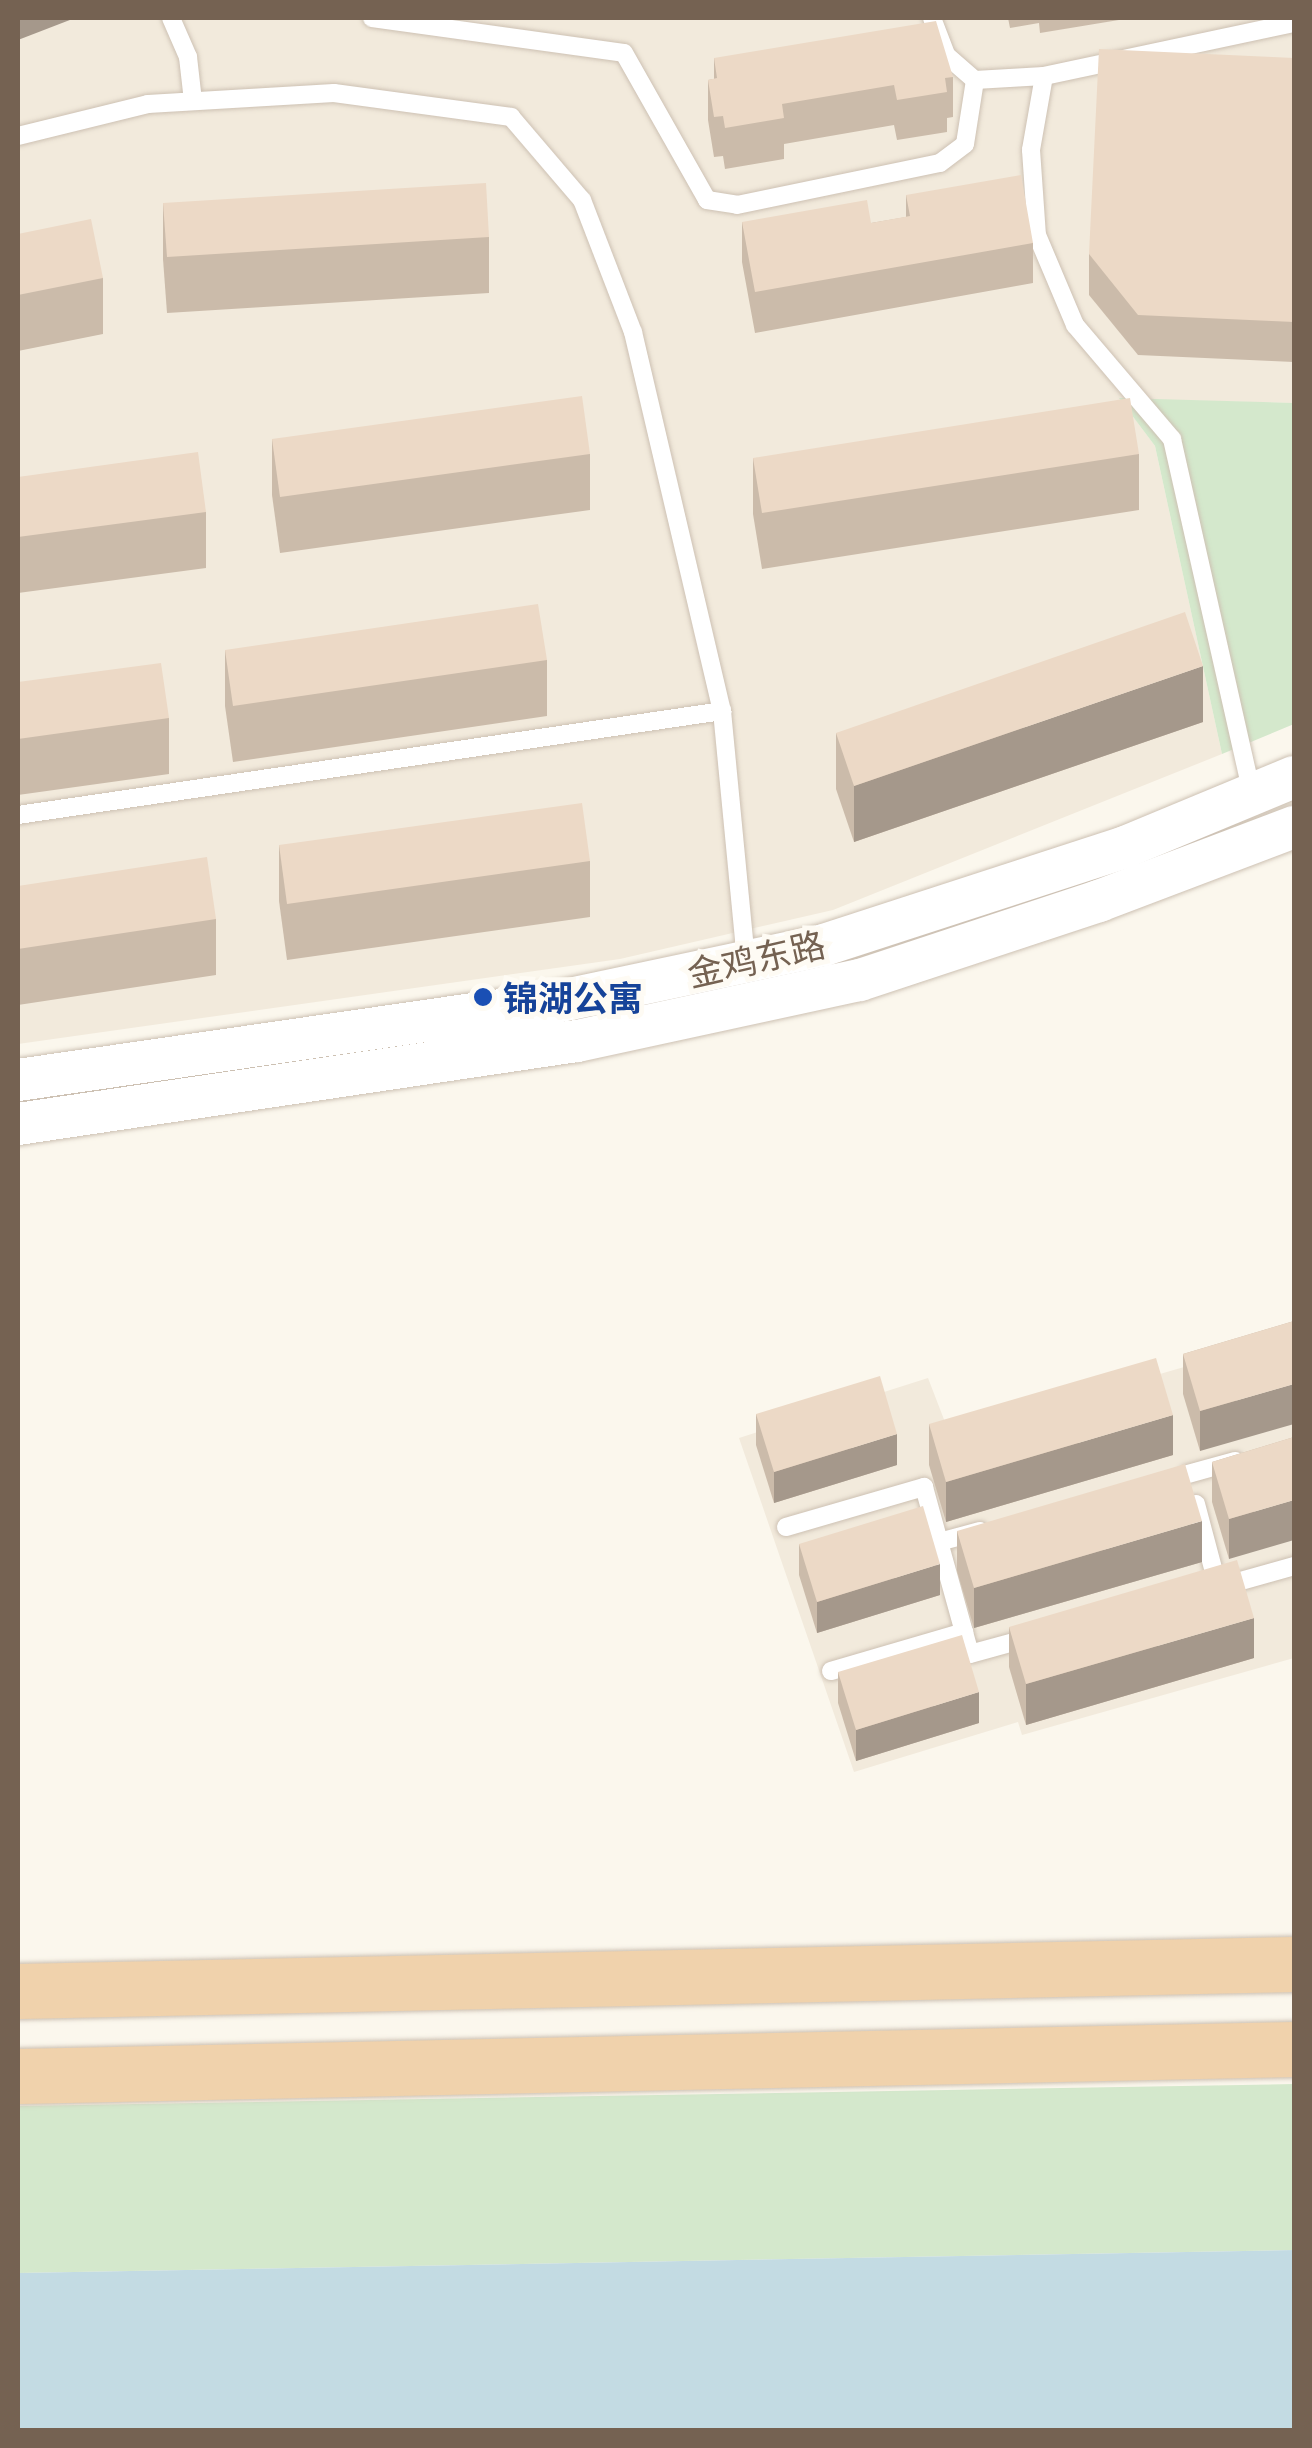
<!DOCTYPE html>
<html>
<head>
<meta charset="utf-8">
<style>
  body { margin:0 }
  #map { position:relative; width:1312px; height:2448px; overflow:hidden; background:#fbf7ed; font-family:Commissioner,"Noto Sans SC",sans-serif }
  div>[style] { position:absolute }
  .residential>* { inset:0; background:#f2eadc }
  .green>* { inset:0; background:#d4e8cc }
  .water>* { inset:0; background:#c3dbe3 }
  .roads { filter:drop-shadow(0 0 2px #cdc1b3) drop-shadow(0 0 2px #cdc1b3) }
  .service>* { height:18px; margin:-9px; padding:0 9px; transform-origin:9px; border-radius:9px; background:#fff }
  .tertiary>* { height:42px; margin:-21px; padding:0 21px; transform-origin:21px; border-radius:21px; background:#fff }
  .trunk>* { height:55px; margin:-27.5px; padding:0 27.5px; transform-origin:27.5px; border-radius:27.5px; background:#f0d2ac }
  .wall>* { inset:0; background:#cbbbaa }
  .shaded-wall>* { inset:0; background:#a5988b }
  .building>* { inset:0; background:#ecd9c6 }
  .dots>* { width:28px; height:28px; translate:-50% -50%; box-sizing:border-box; border:5px solid #fefbf4; border-radius:50% }
  span { translate:-50% -50%; white-space:nowrap; text-align:center; line-height:1.15; -webkit-text-stroke:10px #fefbf4; paint-order:stroke }
  .street-label { font-size:35px; color:#756252 }
  .transit-label { font-size:35px; color:#164399; font-weight:700 }
  .left { translate:0 -50%; text-align:left }
  .frame { position:absolute; inset:0; border:20px solid #756252; pointer-events:none }
</style>
</head>
<body>
<div id="map">
  <div class="residential">
    <div style="clip-path:polygon(18px 18px,1294px 18px,1294px 403px,1120px 399px,1155px 446px,1222px 754px,833px 910px,620px 959px,18px 1044px)"></div>
    <div style="clip-path:polygon(1294px 1335px,1294px 1658px,1022px 1735px,1018px 1722px,854px 1772px,739px 1438px,928px 1378px,950px 1435px)"></div>
  </div>
  <div class="green">
    <div style="clip-path:polygon(1119px 398px,1294px 403px,1294px 724px,1222px 754px,1155px 446px)"></div>
    <div style="clip-path:polygon(1294px 2084px,1294px 2250px,18px 2273px,18px 2106px)"></div>
  </div>
  <div class="water">
    <div style="clip-path:polygon(1294px 2250px,1294px 2430px,18px 2430px,18px 2273px)"></div>
  </div>
  <div class="roads">
    <div class="service">
      <div style="left:171px;top:18px;width:43px;rotate:66.4deg"></div>
      <div style="left:188px;top:57px;width:44px;rotate:83.5deg"></div>
      <div style="left:372px;top:18px;width:254px;rotate:7.9deg"></div>
      <div style="left:624px;top:53px;width:169px;rotate:60.5deg"></div>
      <div style="left:707px;top:200px;width:30px;rotate:9deg"></div>
      <div style="left:737px;top:205px;width:207px;rotate:-11.7deg"></div>
      <div style="left:940px;top:163px;width:31px;rotate:-37deg"></div>
      <div style="left:965px;top:144px;width:65px;rotate:-81.1deg"></div>
      <div style="left:932px;top:18px;width:40px;rotate:69deg"></div>
      <div style="left:946px;top:55px;width:38px;rotate:41deg"></div>
      <div style="left:975px;top:80px;width:69px;rotate:-3.3deg"></div>
      <div style="left:1044px;top:76px;width:256px;rotate:-12deg"></div>
      <div style="left:1044px;top:76px;width:75px;rotate:100deg"></div>
      <div style="left:1031px;top:150px;width:85px;rotate:86deg"></div>
      <div style="left:1037px;top:235px;width:98px;rotate:67.1deg"></div>
      <div style="left:1075px;top:325px;width:150px;rotate:49.6deg"></div>
      <div style="left:1172px;top:439px;width:364px;rotate:77.3deg"></div>
      <div style="left:18px;top:136px;width:134px;rotate:-13.8deg"></div>
      <div style="left:148px;top:104px;width:186px;rotate:-3.4deg"></div>
      <div style="left:334px;top:93px;width:179px;rotate:7.7deg"></div>
      <div style="left:511px;top:117px;width:109px;rotate:49.5deg"></div>
      <div style="left:582px;top:200px;width:142px;rotate:68.9deg"></div>
      <div style="left:633px;top:332px;width:389px;rotate:76.8deg"></div>
      <div style="left:722px;top:711px;width:250px;rotate:84.5deg"></div>
      <div style="left:18px;top:815px;width:712px;rotate:-8.4deg"></div>
      <div style="left:1188px;top:1474px;width:49px;rotate:-15.5deg"></div>
      <div style="left:1196px;top:1504px;width:86px;rotate:75.2deg"></div>
      <div style="left:786px;top:1527px;width:144px;rotate:-16.2deg"></div>
      <div style="left:924px;top:1487px;width:57px;rotate:74.7deg"></div>
      <div style="left:980px;top:1531px;width:42px;rotate:165deg"></div>
      <div style="left:939px;top:1542px;width:116px;rotate:74.5deg"></div>
      <div style="left:970px;top:1654px;width:60px;rotate:-15.4deg"></div>
      <div style="left:1223px;top:1586px;width:74px;rotate:-15.7deg"></div>
      <div style="left:831px;top:1671px;width:139px;rotate:-16.3deg"></div>
    </div>
    <div class="tertiary">
      <div style="left:18px;top:1080px;width:544px;rotate:-8.25deg"></div>
      <div style="left:556px;top:1002px;width:274px;rotate:-12deg"></div>
      <div style="left:824px;top:945px;width:317px;rotate:-18deg"></div>
      <div style="left:1125px;top:847px;width:183px;rotate:-22.5deg"></div>
      <div style="left:18px;top:1124px;width:565px;rotate:-8.45deg"></div>
      <div style="left:577px;top:1041px;width:289px;rotate:-12.2deg"></div>
      <div style="left:860px;top:980px;width:252px;rotate:-18.3deg"></div>
      <div style="left:1099px;top:901px;width:209px;rotate:-20.8deg"></div>
    </div>
    <div class="trunk">
      <div style="left:18px;top:1991px;width:1276px;rotate:-1.21deg"></div>
      <div style="left:18px;top:2076px;width:1276px;rotate:-1.21deg"></div>
    </div>
  </div>
  <div class="wall">
    <div style="clip-path:polygon(1008px 18px,1131px 18px,1040px 33px,1039px 23px,1010px 28px)"></div>
    <div style="clip-path:polygon(714px 58px,953px 77px,953px 117px,947px 118px,947px 132px,897px 140px,894px 125px,784px 144px,784px 159px,725px 169px,723px 156px,714px 157px,708px 120px,708px 80px,714px 79px)"></div>
    <div style="clip-path:polygon(1294px 58px,1294px 362px,1138px 355px,1089px 295px,1089px 254px)"></div>
    <div style="clip-path:polygon(906px 195px,1033px 243px,1033px 283px,755px 333px,742px 262px,742px 222px,871px 223px,906px 217px)"></div>
    <div style="clip-path:polygon(163px 203px,489px 237px,489px 293px,167px 313px,163px 259px)"></div>
    <div style="clip-path:polygon(18px 234px,103px 278px,103px 334px,18px 351px)"></div>
    <div style="clip-path:polygon(272px 439px,590px 454px,590px 510px,280px 553px,272px 495px)"></div>
    <div style="clip-path:polygon(1139px 454px,1139px 510px,762px 569px,753px 514px,753px 458px)"></div>
    <div style="clip-path:polygon(18px 477px,206px 512px,206px 568px,18px 593px)"></div>
    <div style="clip-path:polygon(225px 650px,547px 660px,547px 716px,233px 762px,225px 706px)"></div>
    <div style="clip-path:polygon(18px 682px,169px 718px,169px 774px,18px 795px)"></div>
    <div style="clip-path:polygon(1203px 722px,854px 842px,836px 789px,836px 733px)"></div>
    <div style="clip-path:polygon(279px 845px,590px 861px,590px 917px,287px 960px,279px 901px)"></div>
    <div style="clip-path:polygon(18px 886px,216px 919px,216px 975px,18px 1005px)"></div>
    <div style="clip-path:polygon(1294px 1321px,1200px 1451px,1183px 1394px,1183px 1354px)"></div>
    <div style="clip-path:polygon(756px 1414px,897px 1465px,774px 1503px,756px 1445px)"></div>
    <div style="clip-path:polygon(929px 1424px,1173px 1455px,946px 1522px,929px 1465px)"></div>
    <div style="clip-path:polygon(1294px 1437px,1229px 1559px,1212px 1502px,1212px 1462px)"></div>
    <div style="clip-path:polygon(957px 1531px,1202px 1562px,974px 1628px,957px 1571px)"></div>
    <div style="clip-path:polygon(799px 1544px,940px 1595px,817px 1633px,799px 1575px)"></div>
    <div style="clip-path:polygon(1009px 1627px,1254px 1658px,1026px 1725px,1009px 1667px)"></div>
    <div style="clip-path:polygon(838px 1672px,979px 1723px,856px 1761px,838px 1703px)"></div>
  </div>
  <div class="shaded-wall">
    <div style="clip-path:polygon(18px 18px,75px 18px,18px 40px)"></div>
    <div style="clip-path:polygon(1203px 666px,1203px 722px,854px 842px,854px 786px)"></div>
    <div style="clip-path:polygon(1294px 1384px,1294px 1424px,1200px 1451px,1200px 1411px)"></div>
    <div style="clip-path:polygon(1173px 1415px,1173px 1455px,946px 1522px,946px 1482px)"></div>
    <div style="clip-path:polygon(897px 1434px,897px 1465px,774px 1503px,774px 1472px)"></div>
    <div style="clip-path:polygon(1294px 1500px,1294px 1540px,1229px 1559px,1229px 1519px)"></div>
    <div style="clip-path:polygon(1202px 1521px,1202px 1562px,974px 1628px,974px 1588px)"></div>
    <div style="clip-path:polygon(940px 1564px,940px 1595px,817px 1633px,817px 1602px)"></div>
    <div style="clip-path:polygon(1254px 1618px,1254px 1658px,1026px 1725px,1026px 1684px)"></div>
    <div style="clip-path:polygon(979px 1692px,979px 1723px,856px 1761px,856px 1730px)"></div>
  </div>
  <div class="building">
    <div style="clip-path:polygon(936px 21px,953px 77px,945px 78px,947px 92px,897px 100px,894px 85px,782px 104px,784px 118px,725px 128px,723px 116px,714px 117px,708px 80px,717px 78px,714px 58px)"></div>
    <div style="clip-path:polygon(1099px 49px,1294px 58px,1294px 322px,1138px 315px,1089px 254px)"></div>
    <div style="clip-path:polygon(1021px 175px,1033px 243px,755px 292px,742px 222px,867px 200px,871px 223px,910px 216px,906px 195px)"></div>
    <div style="clip-path:polygon(486px 183px,489px 237px,167px 257px,163px 203px)"></div>
    <div style="clip-path:polygon(91px 219px,103px 278px,18px 295px,18px 234px)"></div>
    <div style="clip-path:polygon(582px 396px,590px 454px,280px 497px,272px 439px)"></div>
    <div style="clip-path:polygon(1130px 398px,1139px 454px,762px 513px,753px 458px)"></div>
    <div style="clip-path:polygon(198px 452px,206px 512px,18px 537px,18px 477px)"></div>
    <div style="clip-path:polygon(538px 604px,547px 660px,233px 706px,225px 650px)"></div>
    <div style="clip-path:polygon(1185px 612px,1203px 666px,854px 786px,836px 733px)"></div>
    <div style="clip-path:polygon(161px 663px,169px 718px,18px 739px,18px 682px)"></div>
    <div style="clip-path:polygon(582px 803px,590px 861px,287px 904px,279px 845px)"></div>
    <div style="clip-path:polygon(207px 857px,216px 919px,18px 949px,18px 886px)"></div>
    <div style="clip-path:polygon(1294px 1321px,1294px 1384px,1200px 1411px,1183px 1354px)"></div>
    <div style="clip-path:polygon(1156px 1358px,1173px 1415px,946px 1482px,929px 1424px)"></div>
    <div style="clip-path:polygon(880px 1376px,897px 1434px,774px 1472px,756px 1414px)"></div>
    <div style="clip-path:polygon(1294px 1437px,1294px 1500px,1229px 1519px,1212px 1462px)"></div>
    <div style="clip-path:polygon(1185px 1464px,1202px 1521px,974px 1588px,957px 1531px)"></div>
    <div style="clip-path:polygon(923px 1506px,940px 1564px,817px 1602px,799px 1544px)"></div>
    <div style="clip-path:polygon(1237px 1560px,1254px 1618px,1026px 1684px,1009px 1627px)"></div>
    <div style="clip-path:polygon(962px 1635px,979px 1692px,856px 1730px,838px 1672px)"></div>
  </div>
  <div class="dots">
    <div style="left:483px;top:997px;background:#1a4fb4"></div>
  </div>
  <div class="street-label">
    <span style="left:756px;top:958px;rotate:-13deg">金鸡东路</span>
  </div>
  <div class="transit-label">
    <span class="left" style="left:503px;top:997px">锦湖公寓</span>
  </div>
  <div class="frame"></div>
</div>
</body>
</html>
